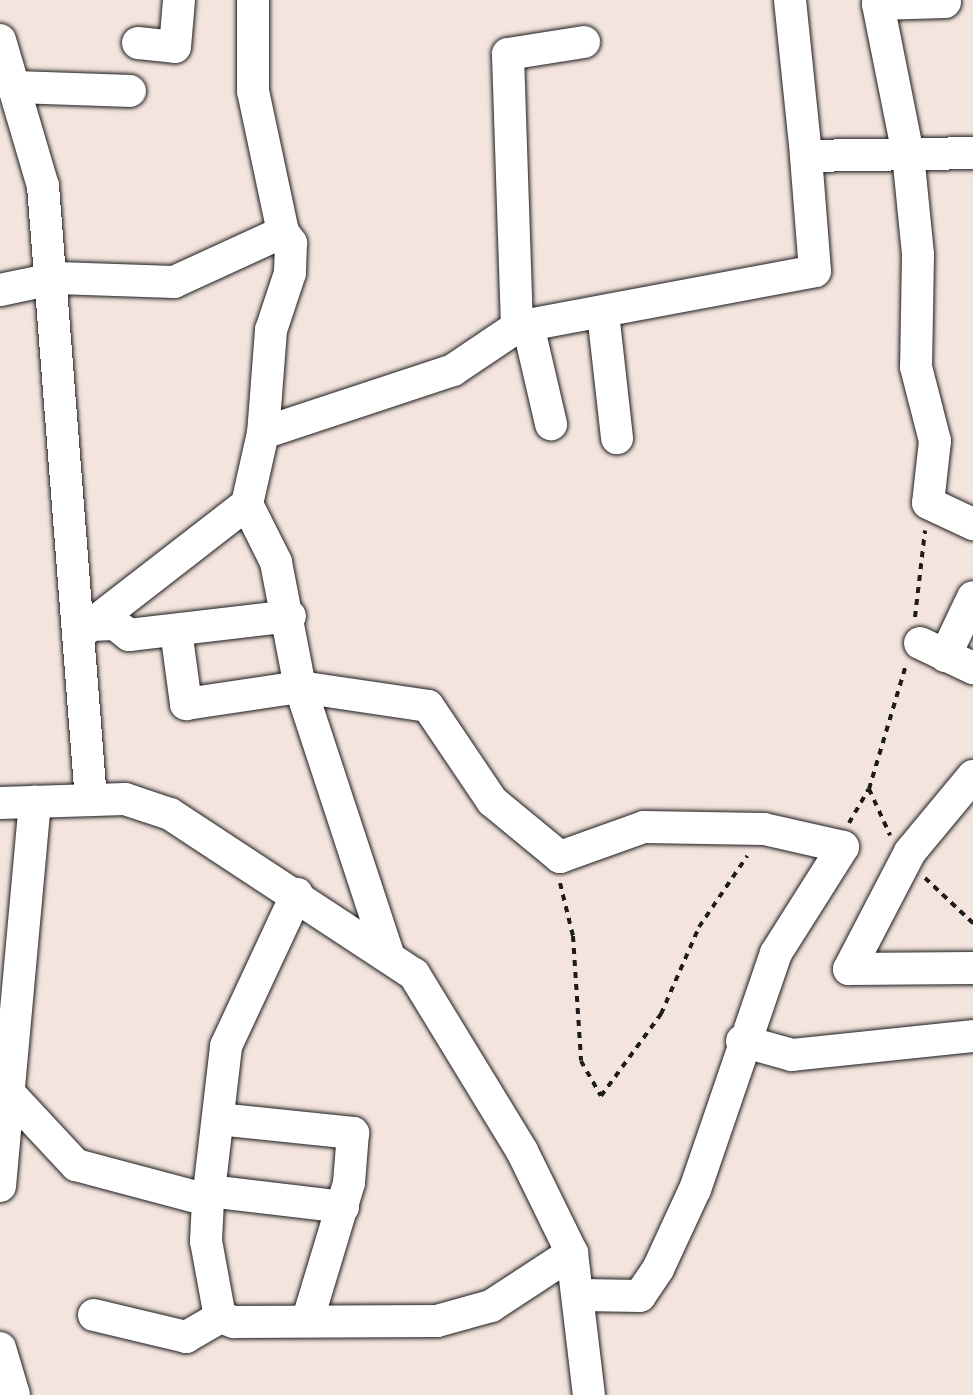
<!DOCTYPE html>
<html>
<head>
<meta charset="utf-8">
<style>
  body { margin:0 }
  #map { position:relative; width:973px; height:1395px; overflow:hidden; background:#f4e4de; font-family:Mynerve,sans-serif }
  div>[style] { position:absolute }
  .path>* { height:4px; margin-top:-2px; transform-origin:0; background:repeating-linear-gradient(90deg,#1c1c1c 0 6px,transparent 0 12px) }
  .roads { filter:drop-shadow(0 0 2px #1c1c1c) drop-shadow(0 0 2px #1c1c1c) }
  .minor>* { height:32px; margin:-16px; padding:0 16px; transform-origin:16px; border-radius:16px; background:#fff }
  span { translate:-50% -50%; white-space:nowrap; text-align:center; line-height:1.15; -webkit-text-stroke:6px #fff; paint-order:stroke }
</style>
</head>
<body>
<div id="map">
  <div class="path">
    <div style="left:915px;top:617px;width:87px;rotate:-83.4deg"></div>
    <div style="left:869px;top:789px;width:129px;rotate:-73.4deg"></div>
    <div style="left:849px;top:823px;width:39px;rotate:-60deg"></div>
    <div style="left:869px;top:789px;width:51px;rotate:65.5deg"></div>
    <div style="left:925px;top:878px;width:66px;rotate:43.2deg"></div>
    <div style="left:560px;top:883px;width:55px;rotate:76.2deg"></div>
    <div style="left:573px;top:936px;width:125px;rotate:86.3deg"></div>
    <div style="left:581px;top:1061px;width:40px;rotate:60.3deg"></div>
    <div style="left:601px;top:1096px;width:102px;rotate:-53.8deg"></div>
    <div style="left:661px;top:1014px;width:95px;rotate:-66.4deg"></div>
    <div style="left:699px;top:927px;width:86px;rotate:-55.9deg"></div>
  </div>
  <div class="roads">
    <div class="minor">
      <div style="left:253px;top:0;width:91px;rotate:90deg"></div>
      <div style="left:253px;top:91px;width:144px;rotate:78deg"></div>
      <div style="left:790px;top:0;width:157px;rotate:84.1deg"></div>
      <div style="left:806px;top:156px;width:167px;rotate:-1deg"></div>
      <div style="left:945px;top:2px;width:67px;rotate:178.3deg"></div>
      <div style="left:878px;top:4px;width:153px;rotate:78.7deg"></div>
      <div style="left:908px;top:154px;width:101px;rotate:84.3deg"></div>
      <div style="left:918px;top:255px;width:112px;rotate:91deg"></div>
      <div style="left:916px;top:367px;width:76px;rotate:75.6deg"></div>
      <div style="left:935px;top:441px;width:62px;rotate:96.4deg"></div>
      <div style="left:928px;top:503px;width:50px;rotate:25deg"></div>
      <div style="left:0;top:40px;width:152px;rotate:73.6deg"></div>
      <div style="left:43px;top:186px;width:616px;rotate:85.53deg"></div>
      <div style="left:138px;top:43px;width:37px;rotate:6deg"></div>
      <div style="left:175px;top:47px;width:47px;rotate:-85.1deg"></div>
      <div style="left:17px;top:87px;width:113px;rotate:2deg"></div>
      <div style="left:0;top:290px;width:58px;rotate:-11.9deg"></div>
      <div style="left:57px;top:278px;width:117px;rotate:2deg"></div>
      <div style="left:174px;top:282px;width:120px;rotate:-24.6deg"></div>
      <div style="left:283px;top:232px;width:14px;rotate:54deg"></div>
      <div style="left:291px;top:243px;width:30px;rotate:92deg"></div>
      <div style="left:290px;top:273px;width:60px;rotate:108.4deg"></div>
      <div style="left:271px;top:330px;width:103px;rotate:94.4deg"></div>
      <div style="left:603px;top:313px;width:126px;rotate:83.6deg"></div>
      <div style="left:528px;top:325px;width:102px;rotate:76.9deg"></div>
      <div style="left:517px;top:327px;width:273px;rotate:-91.9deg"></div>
      <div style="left:508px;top:54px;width:77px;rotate:-9deg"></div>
      <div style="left:90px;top:625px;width:25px;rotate:-2deg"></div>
      <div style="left:115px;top:624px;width:18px;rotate:38deg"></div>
      <div style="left:129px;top:635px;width:162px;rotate:-6.7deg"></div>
      <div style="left:176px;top:630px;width:75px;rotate:82.3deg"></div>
      <div style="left:186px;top:704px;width:115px;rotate:-8.5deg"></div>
      <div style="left:300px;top:687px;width:127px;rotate:-100.9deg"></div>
      <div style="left:276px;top:562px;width:65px;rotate:-116.6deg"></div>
      <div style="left:247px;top:504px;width:73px;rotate:-77.3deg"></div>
      <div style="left:263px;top:433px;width:200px;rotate:-18.3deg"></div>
      <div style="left:453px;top:370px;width:77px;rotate:-33.9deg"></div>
      <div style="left:517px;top:327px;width:303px;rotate:-10.6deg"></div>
      <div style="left:815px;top:271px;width:115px;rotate:-94.5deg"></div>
      <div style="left:78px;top:635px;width:214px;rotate:-37.8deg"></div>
      <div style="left:920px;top:643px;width:59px;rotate:25.3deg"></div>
      <div style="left:945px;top:656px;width:65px;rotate:-64.6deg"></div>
      <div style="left:973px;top:776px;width:99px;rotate:129.7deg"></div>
      <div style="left:910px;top:852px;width:132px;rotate:117.5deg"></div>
      <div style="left:849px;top:969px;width:124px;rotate:-0.5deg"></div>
      <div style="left:0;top:803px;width:125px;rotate:-1.8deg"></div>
      <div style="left:125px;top:799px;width:47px;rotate:18.4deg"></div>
      <div style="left:170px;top:814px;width:292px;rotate:33.3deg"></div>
      <div style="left:414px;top:974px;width:207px;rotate:58.6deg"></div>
      <div style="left:522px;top:1151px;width:114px;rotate:63.9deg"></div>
      <div style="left:572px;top:1253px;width:143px;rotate:83.2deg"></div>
      <div style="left:388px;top:954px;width:281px;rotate:-108.2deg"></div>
      <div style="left:300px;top:687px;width:129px;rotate:8.4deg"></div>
      <div style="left:428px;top:706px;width:115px;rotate:56deg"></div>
      <div style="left:492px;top:801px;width:88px;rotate:39.5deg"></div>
      <div style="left:560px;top:857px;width:89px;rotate:-19.7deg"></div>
      <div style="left:644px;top:827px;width:120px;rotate:1deg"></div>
      <div style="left:764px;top:829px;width:81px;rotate:12.8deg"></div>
      <div style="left:843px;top:847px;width:125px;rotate:122.3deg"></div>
      <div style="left:776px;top:953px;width:250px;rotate:108.9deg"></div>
      <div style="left:695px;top:1189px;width:88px;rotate:114.8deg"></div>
      <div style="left:658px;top:1269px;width:32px;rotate:124deg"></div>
      <div style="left:640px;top:1296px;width:58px;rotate:-179deg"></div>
      <div style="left:742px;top:1041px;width:52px;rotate:15.6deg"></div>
      <div style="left:792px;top:1055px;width:182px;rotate:-6deg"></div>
      <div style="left:6px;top:1090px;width:103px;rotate:47deg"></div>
      <div style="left:76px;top:1165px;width:137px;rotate:14.9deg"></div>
      <div style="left:208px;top:1200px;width:41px;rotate:92.8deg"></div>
      <div style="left:206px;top:1241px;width:77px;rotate:79.6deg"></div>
      <div style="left:220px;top:1317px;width:15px;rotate:20deg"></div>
      <div style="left:234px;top:1322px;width:203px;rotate:-0.3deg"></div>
      <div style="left:437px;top:1321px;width:56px;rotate:-15.5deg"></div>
      <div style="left:491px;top:1306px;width:97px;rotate:-33.2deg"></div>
      <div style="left:218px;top:1119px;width:136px;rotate:5.9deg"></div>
      <div style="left:353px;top:1133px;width:50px;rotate:94.6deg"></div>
      <div style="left:349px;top:1183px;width:142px;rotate:106.8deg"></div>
      <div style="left:0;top:1186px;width:386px;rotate:-84.8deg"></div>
      <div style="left:209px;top:1191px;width:135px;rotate:6.8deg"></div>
      <div style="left:208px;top:1200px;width:155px;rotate:-83.3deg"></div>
      <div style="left:226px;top:1046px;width:168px;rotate:-65deg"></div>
      <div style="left:94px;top:1315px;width:95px;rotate:13.4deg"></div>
      <div style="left:186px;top:1337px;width:39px;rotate:-30deg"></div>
      <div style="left:0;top:1348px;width:49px;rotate:73.4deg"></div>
    </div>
  </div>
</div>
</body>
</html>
